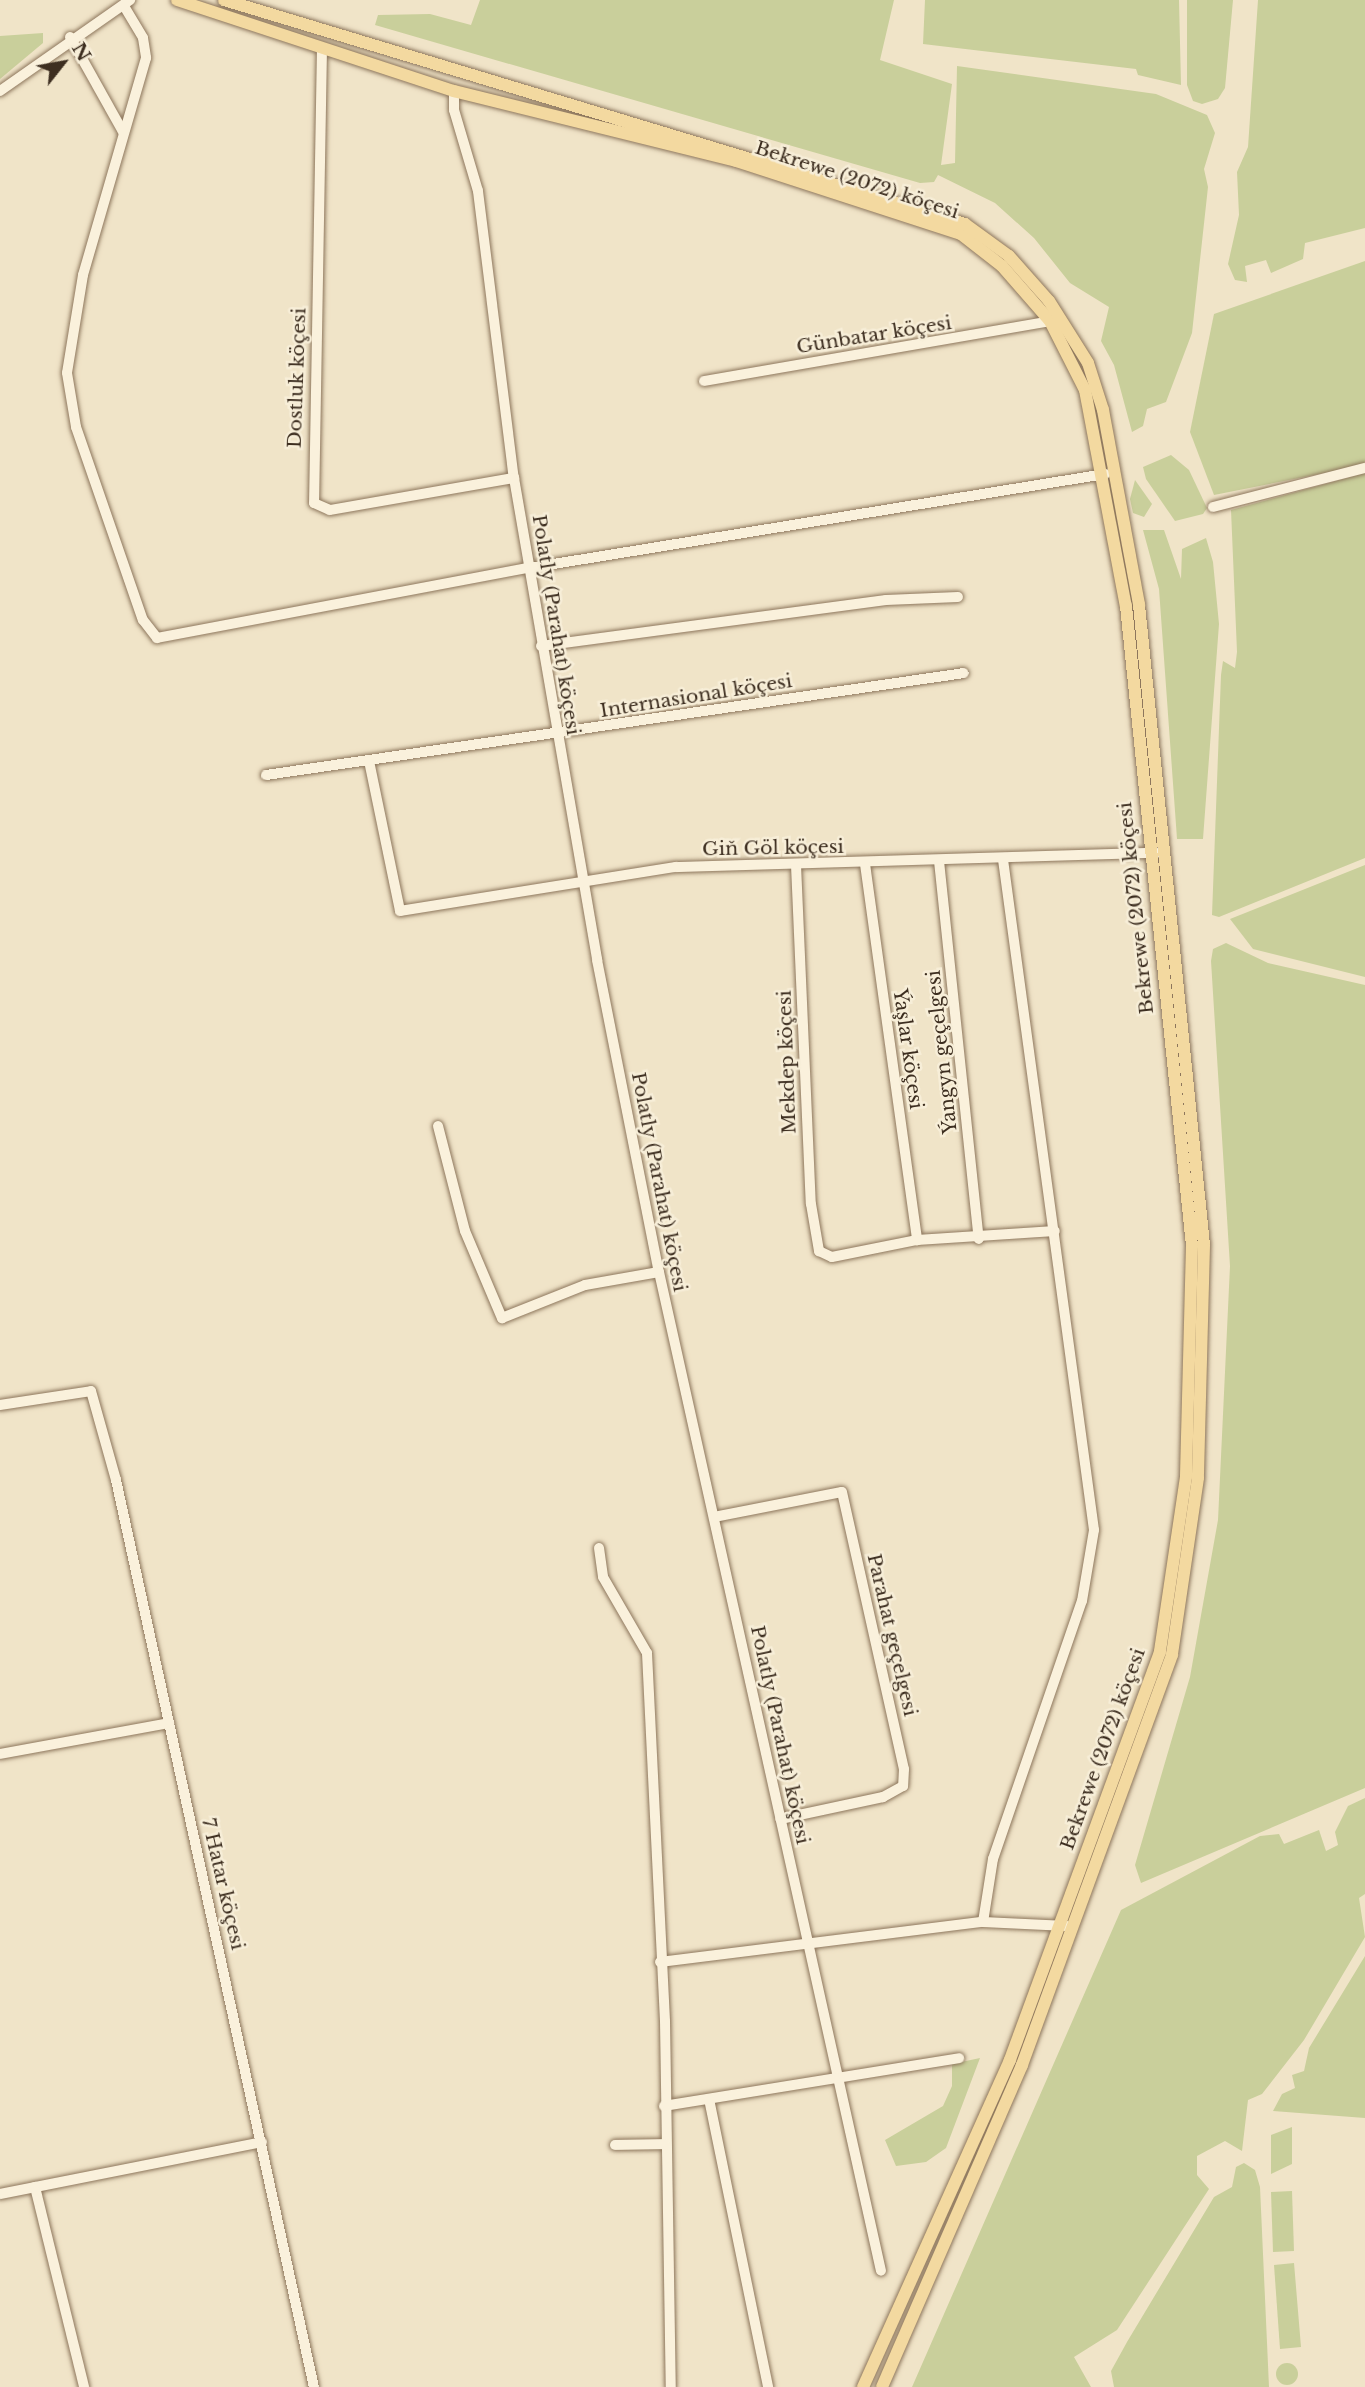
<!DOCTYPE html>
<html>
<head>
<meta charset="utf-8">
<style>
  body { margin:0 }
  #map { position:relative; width:1365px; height:2387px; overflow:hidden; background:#f0e4c8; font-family:"Libre Baskerville",serif }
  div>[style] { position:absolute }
  .green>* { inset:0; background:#c9cf9b }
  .round { border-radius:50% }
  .roads { filter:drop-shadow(0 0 2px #8d765c) drop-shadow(0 0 2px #8d765c) }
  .minor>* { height:10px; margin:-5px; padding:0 5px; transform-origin:5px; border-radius:5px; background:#faf1dc }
  .major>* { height:12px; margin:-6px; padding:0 6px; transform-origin:6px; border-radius:6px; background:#f3d9a0 }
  span { translate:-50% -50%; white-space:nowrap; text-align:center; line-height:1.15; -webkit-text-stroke:5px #f7eed8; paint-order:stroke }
  .street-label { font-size:19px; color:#3d2e20 }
  .north { position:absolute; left:28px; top:28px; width:70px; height:70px; -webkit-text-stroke:5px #f7eed8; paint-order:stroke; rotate:59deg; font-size:19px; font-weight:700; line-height:28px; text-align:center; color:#3d2e20 }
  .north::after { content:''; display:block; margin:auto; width:24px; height:32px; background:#3d2e20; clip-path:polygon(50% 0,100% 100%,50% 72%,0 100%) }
</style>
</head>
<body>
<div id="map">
  <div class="green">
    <div style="clip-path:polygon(480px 0,894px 0,880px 60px,952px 84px,941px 165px,955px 163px,957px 66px,1156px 94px,1207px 115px,1215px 133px,1204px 169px,1208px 187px,1192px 333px,1166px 402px,1147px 409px,1143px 426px,1132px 432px,1114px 365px,1101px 341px,1109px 307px,1070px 283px,1034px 238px,995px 203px,938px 175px,934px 182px,920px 183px,375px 25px,378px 15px,430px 14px,471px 25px)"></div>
    <div style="clip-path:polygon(925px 0,1179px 0,1181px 85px,1138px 75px,1136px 69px,923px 44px)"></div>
    <div style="clip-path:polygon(1187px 0,1233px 0,1225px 88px,1218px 99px,1202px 104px,1193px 101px,1187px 85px)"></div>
    <div style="clip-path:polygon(1258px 0,1365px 0,1365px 228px,1305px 243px,1303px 259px,1271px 273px,1266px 260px,1245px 266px,1247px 282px,1235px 280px,1228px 264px,1239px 215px,1237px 172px,1248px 147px)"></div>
    <div style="clip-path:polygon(43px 33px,43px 43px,0 79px,0 36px)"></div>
    <div style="clip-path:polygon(1365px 261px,1365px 465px,1214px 495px,1190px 432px,1214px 314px)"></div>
    <div style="clip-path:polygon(1171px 455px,1189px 470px,1207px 508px,1203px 514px,1175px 521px,1146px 479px,1143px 467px)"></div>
    <div style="clip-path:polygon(1365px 473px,1365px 858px,1219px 917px,1212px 915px,1221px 675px,1223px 661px,1235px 668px,1237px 652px,1231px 510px)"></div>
    <div style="clip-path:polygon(1135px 480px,1152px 504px,1144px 517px,1133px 513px,1130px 499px)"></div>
    <div style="clip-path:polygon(1143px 530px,1164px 530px,1181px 579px,1182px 549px,1206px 538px,1213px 562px,1219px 624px,1203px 839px,1177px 839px,1159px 589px)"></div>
    <div style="clip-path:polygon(1365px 865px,1365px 977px,1253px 949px,1230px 919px)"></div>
    <div style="clip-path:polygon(1226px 943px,1268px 963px,1365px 985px,1365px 1788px,1141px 1883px,1135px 1865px,1190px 1677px,1218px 1520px,1230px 1266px,1211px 961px,1213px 949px)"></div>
    <div style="clip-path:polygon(1365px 1798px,1365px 1894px,1359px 1898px,1365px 1937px,1304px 2040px,1262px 2094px,1248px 2100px,1242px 2151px,1225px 2141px,1197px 2156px,1197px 2175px,1209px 2189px,1117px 2330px,1074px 2357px,1091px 2387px,912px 2387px,1121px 1910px,1260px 1836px,1279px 1834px,1284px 1844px,1319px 1830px,1326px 1851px,1338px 1845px,1335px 1832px,1348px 1806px)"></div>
    <div style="clip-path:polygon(1365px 1956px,1365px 2118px,1273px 2111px,1282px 2094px,1295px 2088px,1292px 2075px,1304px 2071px,1309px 2048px)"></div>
    <div style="clip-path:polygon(980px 2058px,946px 2148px,926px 2162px,896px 2166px,885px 2140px,943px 2106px,952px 2086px,952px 2064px)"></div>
    <div style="clip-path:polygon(1292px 2127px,1292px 2164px,1271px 2174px,1271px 2135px)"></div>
    <div style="clip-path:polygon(1244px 2163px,1255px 2170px,1260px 2187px,1269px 2387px,1114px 2387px,1111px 2371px,1127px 2342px,1214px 2197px,1232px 2187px,1236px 2167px)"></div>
    <div style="clip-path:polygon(1292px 2191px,1294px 2251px,1273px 2252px,1271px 2192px)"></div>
    <div style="clip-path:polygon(1294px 2263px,1301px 2347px,1280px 2349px,1274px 2265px)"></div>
    <div class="round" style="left:1276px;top:2363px;width:22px;height:22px"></div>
  </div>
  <div class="roads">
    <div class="minor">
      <div style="left:124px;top:6px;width:37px;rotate:59deg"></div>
      <div style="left:143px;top:38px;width:20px;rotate:81deg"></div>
      <div style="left:146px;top:58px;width:226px;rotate:106.2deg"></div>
      <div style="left:83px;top:275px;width:99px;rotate:99.3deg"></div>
      <div style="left:67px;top:373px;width:55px;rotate:80.5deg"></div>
      <div style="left:76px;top:427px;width:204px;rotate:70.9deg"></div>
      <div style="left:143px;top:620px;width:23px;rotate:52deg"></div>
      <div style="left:157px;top:638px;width:379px;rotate:-10.7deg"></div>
      <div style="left:529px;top:568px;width:584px;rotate:-9.27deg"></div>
      <div style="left:70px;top:37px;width:109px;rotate:60.8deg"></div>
      <div style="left:322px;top:48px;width:455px;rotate:91deg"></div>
      <div style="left:314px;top:503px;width:17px;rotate:24deg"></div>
      <div style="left:330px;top:510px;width:187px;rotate:-9.9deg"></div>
      <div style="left:0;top:91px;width:159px;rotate:-35deg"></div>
      <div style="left:454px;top:91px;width:19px;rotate:90deg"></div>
      <div style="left:454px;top:110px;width:84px;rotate:73.5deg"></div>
      <div style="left:478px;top:191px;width:289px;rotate:82.9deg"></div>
      <div style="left:514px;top:478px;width:489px;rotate:80.2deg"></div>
      <div style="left:597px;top:960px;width:318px;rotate:78.8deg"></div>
      <div style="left:659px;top:1272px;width:1023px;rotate:77.47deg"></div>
      <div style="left:704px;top:381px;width:351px;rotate:-9.8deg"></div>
      <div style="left:1213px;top:507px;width:157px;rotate:-14.4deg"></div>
      <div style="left:541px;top:646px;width:348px;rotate:-7.6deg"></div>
      <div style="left:886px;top:600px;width:72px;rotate:-2.4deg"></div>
      <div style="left:369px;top:761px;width:153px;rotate:78.3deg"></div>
      <div style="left:400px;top:911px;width:279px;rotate:-9.1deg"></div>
      <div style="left:676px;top:867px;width:481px;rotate:-1.7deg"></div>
      <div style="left:266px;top:775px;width:705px;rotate:-8.31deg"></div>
      <div style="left:939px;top:861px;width:380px;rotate:84deg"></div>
      <div style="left:865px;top:864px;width:380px;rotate:82.1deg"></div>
      <div style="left:796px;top:865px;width:339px;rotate:87.5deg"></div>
      <div style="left:811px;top:1204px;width:48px;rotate:80.3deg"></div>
      <div style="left:819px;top:1251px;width:14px;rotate:25deg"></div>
      <div style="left:832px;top:1257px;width:87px;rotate:-11.3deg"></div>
      <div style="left:917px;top:1240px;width:138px;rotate:-3.7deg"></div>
      <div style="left:438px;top:1126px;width:108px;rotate:75.6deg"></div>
      <div style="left:465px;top:1231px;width:95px;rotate:67deg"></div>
      <div style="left:502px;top:1318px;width:89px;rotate:-21.7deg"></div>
      <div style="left:585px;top:1285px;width:75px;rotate:-10deg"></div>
      <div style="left:0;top:1405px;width:92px;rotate:-8.7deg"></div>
      <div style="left:91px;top:1391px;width:92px;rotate:74.3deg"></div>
      <div style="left:116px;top:1480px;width:928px;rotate:77.69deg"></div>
      <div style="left:714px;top:1517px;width:130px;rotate:-11.1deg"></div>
      <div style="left:842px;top:1492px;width:284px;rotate:77.4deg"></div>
      <div style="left:904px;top:1769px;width:17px;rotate:93deg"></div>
      <div style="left:903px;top:1786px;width:23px;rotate:151deg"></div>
      <div style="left:883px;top:1797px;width:105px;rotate:167.9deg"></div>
      <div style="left:599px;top:1548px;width:29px;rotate:82deg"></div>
      <div style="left:603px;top:1577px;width:88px;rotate:59.9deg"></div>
      <div style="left:647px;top:1653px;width:368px;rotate:87.2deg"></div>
      <div style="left:665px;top:2021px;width:366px;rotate:89.1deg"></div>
      <div style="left:0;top:1754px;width:172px;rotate:-10.4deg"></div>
      <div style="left:983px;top:1922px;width:64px;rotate:-81deg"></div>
      <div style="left:993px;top:1859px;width:273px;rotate:-71deg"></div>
      <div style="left:1082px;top:1601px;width:72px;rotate:-80.4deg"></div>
      <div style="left:1094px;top:1530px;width:676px;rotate:-97.73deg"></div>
      <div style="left:660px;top:1962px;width:325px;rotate:-7.1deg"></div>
      <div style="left:983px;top:1922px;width:84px;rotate:2.7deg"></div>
      <div style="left:709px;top:2099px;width:294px;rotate:78.4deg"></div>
      <div style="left:664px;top:2106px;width:299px;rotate:-9.2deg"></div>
      <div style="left:615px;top:2145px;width:50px;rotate:-1.1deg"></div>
      <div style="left:35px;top:2187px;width:206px;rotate:76.2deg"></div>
      <div style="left:0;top:2194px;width:267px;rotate:-11.2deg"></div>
    </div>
    <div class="major">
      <div style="left:177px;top:0;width:292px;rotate:18.2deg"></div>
      <div style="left:454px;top:91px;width:291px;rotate:13.9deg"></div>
      <div style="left:736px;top:161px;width:237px;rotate:18deg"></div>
      <div style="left:961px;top:234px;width:52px;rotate:38deg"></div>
      <div style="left:1002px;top:266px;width:73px;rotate:48.9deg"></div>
      <div style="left:1050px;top:321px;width:77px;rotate:63.1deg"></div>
      <div style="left:1085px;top:390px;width:220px;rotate:79.3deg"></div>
      <div style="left:1126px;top:606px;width:643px;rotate:84.11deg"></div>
      <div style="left:1192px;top:1246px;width:231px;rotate:91.5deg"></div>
      <div style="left:1186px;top:1477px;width:177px;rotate:98.5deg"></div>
      <div style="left:1160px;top:1652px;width:435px;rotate:110.2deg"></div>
      <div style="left:1010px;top:2060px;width:359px;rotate:114.2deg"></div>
      <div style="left:224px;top:0;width:774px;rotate:16.82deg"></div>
      <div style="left:965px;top:224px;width:54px;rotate:36deg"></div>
      <div style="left:1009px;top:256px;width:60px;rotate:48.4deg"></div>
      <div style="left:1049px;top:301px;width:73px;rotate:57.8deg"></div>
      <div style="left:1088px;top:363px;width:49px;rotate:72.3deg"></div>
      <div style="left:1103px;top:410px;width:198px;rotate:79.5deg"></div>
      <div style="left:1139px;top:605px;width:643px;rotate:84.2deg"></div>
      <div style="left:1204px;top:1245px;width:233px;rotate:91.5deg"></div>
      <div style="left:1198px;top:1478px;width:179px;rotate:98.4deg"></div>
      <div style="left:1172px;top:1655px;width:437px;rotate:110.1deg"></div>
      <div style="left:1022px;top:2065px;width:351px;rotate:113.5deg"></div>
    </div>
  </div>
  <div class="street-label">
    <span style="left:857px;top:180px;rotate:18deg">Bekrewe (2072) köçesi</span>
    <span style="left:874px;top:335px;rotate:-9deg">Günbatar köçesi</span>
    <span style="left:297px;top:378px;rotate:-88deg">Dostluk köçesi</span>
    <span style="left:556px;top:625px;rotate:81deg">Polatly (Parahat) köçesi</span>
    <span style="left:696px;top:696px;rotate:-9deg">Internasional köçesi</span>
    <span style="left:773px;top:848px;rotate:-1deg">Giň Göl köçesi</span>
    <span style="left:1136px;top:908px;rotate:-96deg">Bekrewe (2072) köçesi</span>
    <span style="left:908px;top:1049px;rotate:82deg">Ýaşlar köçesi</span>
    <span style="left:942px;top:1052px;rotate:-96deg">Ýangyn geçelgesi</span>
    <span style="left:787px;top:1062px;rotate:-92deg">Mekdep köçesi</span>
    <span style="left:659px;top:1182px;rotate:79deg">Polatly (Parahat) köçesi</span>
    <span style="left:892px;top:1635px;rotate:77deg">Parahat geçelgesi</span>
    <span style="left:780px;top:1735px;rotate:78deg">Polatly (Parahat) köçesi</span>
    <span style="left:1103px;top:1749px;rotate:-70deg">Bekrewe (2072) köçesi</span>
    <span style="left:223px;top:1884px;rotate:77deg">7 Hatar köçesi</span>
  </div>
  <div class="north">N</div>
</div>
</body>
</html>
